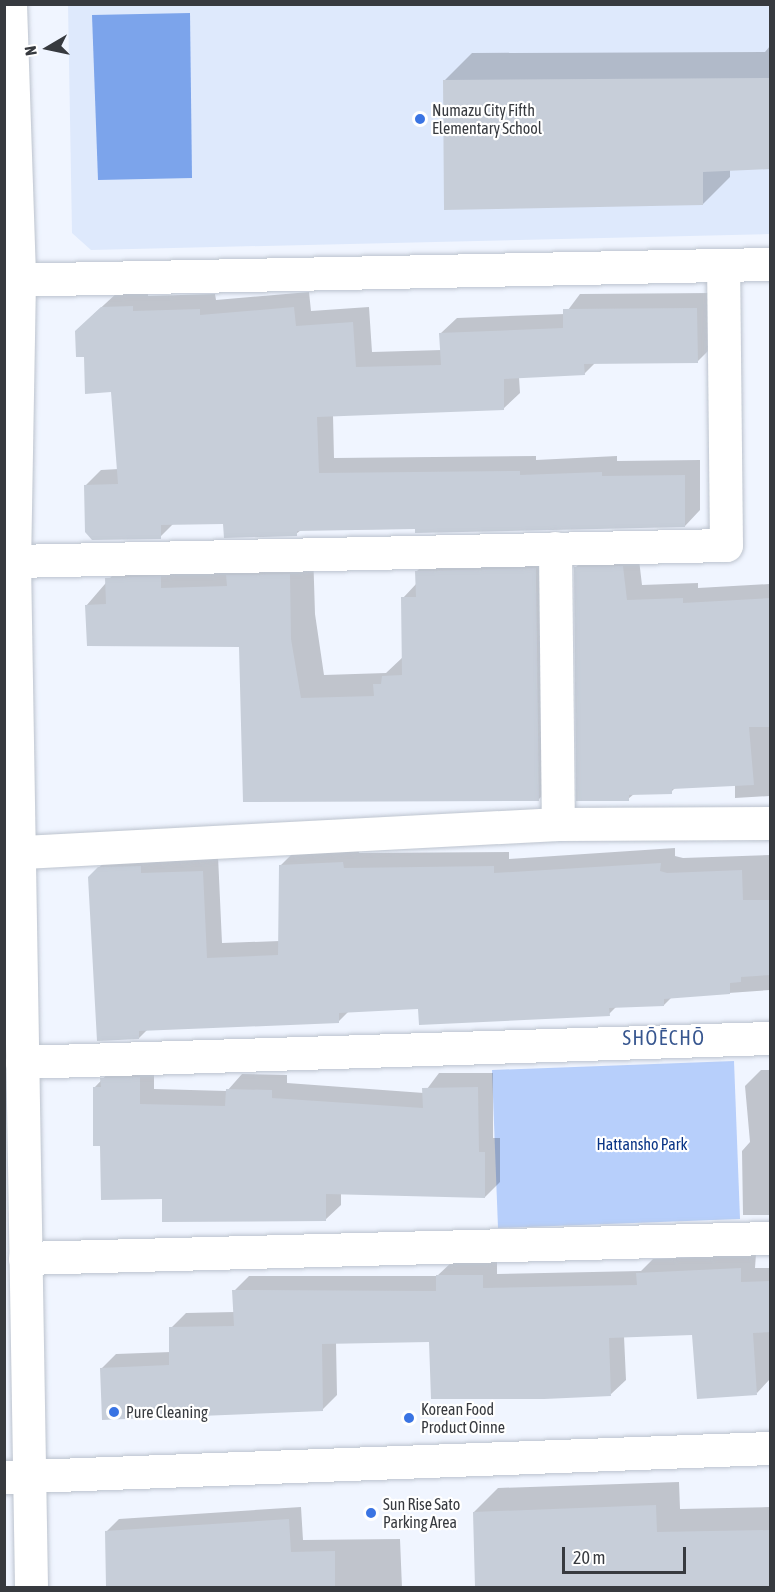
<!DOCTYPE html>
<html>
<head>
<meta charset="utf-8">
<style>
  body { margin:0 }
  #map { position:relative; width:775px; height:1592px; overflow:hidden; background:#f0f5ff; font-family:"Asap Condensed",sans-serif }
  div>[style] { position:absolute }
  .built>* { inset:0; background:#dee9fc }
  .green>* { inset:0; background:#b7cffb }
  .water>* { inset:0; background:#7ca4eb }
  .shadow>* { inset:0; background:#0003 }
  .building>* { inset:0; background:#c7ced9 }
  .roads { filter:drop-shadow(0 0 2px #bcc3ce) drop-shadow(0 0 2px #bcc3ce) }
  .street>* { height:33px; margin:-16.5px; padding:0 16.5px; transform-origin:16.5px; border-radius:16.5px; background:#fff }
  .secondary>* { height:33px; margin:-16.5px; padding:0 16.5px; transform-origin:16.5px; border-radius:16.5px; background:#fff }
  .dots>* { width:16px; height:16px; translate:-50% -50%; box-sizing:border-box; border:3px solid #fff; border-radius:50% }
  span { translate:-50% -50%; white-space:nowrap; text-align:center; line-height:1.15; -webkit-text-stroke:4.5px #fff; paint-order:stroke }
  .poi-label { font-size:16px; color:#373a3f }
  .left { translate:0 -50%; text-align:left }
  .park-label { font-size:16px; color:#093485 }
  .quarter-label { font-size:20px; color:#37568f; letter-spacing:1.5px }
  .frame { position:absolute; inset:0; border:6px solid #373a3f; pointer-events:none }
  .north { position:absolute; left:18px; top:18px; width:60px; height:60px; -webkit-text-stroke:4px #fff; paint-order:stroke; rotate:261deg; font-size:16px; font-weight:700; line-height:24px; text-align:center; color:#373a3f }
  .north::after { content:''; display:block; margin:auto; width:21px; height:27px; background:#373a3f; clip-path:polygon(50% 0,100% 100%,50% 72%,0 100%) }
  .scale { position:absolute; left:562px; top:1547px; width:124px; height:27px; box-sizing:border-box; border:3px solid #373a3f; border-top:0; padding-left:8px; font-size:18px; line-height:21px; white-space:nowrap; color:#373a3f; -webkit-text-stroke:4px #fff; paint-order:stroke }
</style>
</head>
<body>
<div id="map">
  <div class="built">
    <div style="clip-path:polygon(68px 5px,770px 5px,770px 234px,91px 250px,72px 233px)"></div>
  </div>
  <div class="green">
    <div style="clip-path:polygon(734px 1061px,740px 1219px,498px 1228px,492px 1070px)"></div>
  </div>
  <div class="water">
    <div style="clip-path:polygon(190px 13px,192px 178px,98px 180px,92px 15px)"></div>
  </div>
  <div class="shadow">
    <div style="clip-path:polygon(770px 46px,770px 167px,730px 169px,730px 177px,703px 204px,445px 80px,472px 53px,765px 52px)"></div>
    <div style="clip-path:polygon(148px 291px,148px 296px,215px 294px,216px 300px,309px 292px,311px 311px,369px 307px,372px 352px,442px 350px,441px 333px,457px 318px,565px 314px,580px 294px,712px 293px,713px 346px,697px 362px,596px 362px,584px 374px,519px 377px,520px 393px,504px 408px,333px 415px,334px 458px,536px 456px,536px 460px,617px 456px,617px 461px,700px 460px,700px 510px,685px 526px,301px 530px,296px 534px,224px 523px,174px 523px,160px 537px,85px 486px,101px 470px,119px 469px,112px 390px,93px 315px,118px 292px)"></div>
    <div style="clip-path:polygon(770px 447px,770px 499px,769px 499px,770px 448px)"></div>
    <div style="clip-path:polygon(560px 545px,562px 776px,538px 800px,244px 801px,240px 645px,86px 606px,130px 555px,313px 550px,315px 614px,324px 675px,386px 673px,404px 656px,403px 598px,417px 583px,417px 571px,441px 548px)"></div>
    <div style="clip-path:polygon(638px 551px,642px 585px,698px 583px,698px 588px,770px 584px,770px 796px,735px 798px,735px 784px,676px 787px,671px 792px,634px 794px,628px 799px,575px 568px,591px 552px)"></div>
    <div style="clip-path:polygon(358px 847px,359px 853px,509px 852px,509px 859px,675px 848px,675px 856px,683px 858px,770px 855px,770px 990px,672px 997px,664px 1005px,617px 1006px,609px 1014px,420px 1008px,349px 1011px,338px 1022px,148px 1029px,139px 1038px,89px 877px,115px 852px,218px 856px,222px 943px,280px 941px,281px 865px,296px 850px)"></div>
    <div style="clip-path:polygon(154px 1062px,154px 1089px,227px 1091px,242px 1074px,287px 1075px,287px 1083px,424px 1093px,439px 1073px,493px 1073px,493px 1138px,500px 1138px,500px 1182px,485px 1197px,341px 1193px,341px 1205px,325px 1220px,163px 1198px,102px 1144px,94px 1088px,117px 1064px)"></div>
    <div style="clip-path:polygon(761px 1070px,770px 1070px,770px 1215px,743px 1215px,742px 1151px,750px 1142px,745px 1086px)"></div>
    <div style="clip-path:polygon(756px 1254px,755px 1268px,770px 1268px,770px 1379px,757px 1393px,693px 1333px,624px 1336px,626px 1380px,611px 1394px,431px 1340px,336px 1342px,337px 1395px,322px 1410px,101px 1369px,116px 1354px,171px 1352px,171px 1328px,186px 1313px,235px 1312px,234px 1291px,249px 1276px,437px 1276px,453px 1261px,497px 1261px,497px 1274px,641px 1271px,653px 1259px)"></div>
    <div style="clip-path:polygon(679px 1482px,680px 1509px,770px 1507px,770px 1588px,477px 1588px,474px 1512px,498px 1488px)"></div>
    <div style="clip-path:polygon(301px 1507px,303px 1540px,400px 1539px,402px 1588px,107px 1588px,106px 1532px,119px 1519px)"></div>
  </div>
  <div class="building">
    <div style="clip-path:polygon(771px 78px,771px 169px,703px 172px,703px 205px,444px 210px,443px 80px)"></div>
    <div style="clip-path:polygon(133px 306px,133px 311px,200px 309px,200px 315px,294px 307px,296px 326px,353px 322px,356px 367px,441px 365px,439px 333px,563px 328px,563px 309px,697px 308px,698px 363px,584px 364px,585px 375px,504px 379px,504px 410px,317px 417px,319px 473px,520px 471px,520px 475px,602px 472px,602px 476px,685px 475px,685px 527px,415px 533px,415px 529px,297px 531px,297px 536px,224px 538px,223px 524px,161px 525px,161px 539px,92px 540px,85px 532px,84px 485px,118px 484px,111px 392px,85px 394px,84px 357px,76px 357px,75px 331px,101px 307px)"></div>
    <div style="clip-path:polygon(623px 566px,627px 600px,683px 598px,683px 603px,771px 598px,771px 727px,749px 727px,754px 785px,672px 789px,672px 794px,629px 795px,629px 801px,576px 801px,574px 567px)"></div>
    <div style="clip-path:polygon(536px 568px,539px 801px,243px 802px,239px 647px,87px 646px,85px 605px,106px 604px,105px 578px,161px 576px,161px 588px,227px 586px,226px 575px,290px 574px,291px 639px,301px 698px,374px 696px,373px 684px,381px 684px,382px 676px,402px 675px,401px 597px,416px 597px,415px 571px)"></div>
    <div style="clip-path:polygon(343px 862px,344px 868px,494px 866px,494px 873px,661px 863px,660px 871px,667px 873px,742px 870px,743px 900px,771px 900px,771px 975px,741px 977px,741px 982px,730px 983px,730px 994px,664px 999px,664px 1006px,609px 1008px,610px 1016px,419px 1025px,418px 1009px,339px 1013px,339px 1023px,139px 1031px,139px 1039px,97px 1041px,88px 877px,98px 867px,141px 866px,141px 873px,203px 871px,207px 958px,278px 955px,279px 865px)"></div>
    <div style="clip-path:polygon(140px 1077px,140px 1104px,225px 1106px,226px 1089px,272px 1090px,272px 1098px,423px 1108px,422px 1088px,478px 1087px,479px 1152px,485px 1152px,485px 1198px,326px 1194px,326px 1221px,162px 1222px,162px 1199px,101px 1200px,100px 1146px,93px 1146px,93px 1087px,101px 1087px,100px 1078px)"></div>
    <div style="clip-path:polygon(741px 1268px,741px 1282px,771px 1281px,771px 1332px,753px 1333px,757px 1395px,697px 1399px,692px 1335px,609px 1338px,611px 1396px,544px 1399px,431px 1399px,429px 1342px,322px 1344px,323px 1411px,102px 1420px,100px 1368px,169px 1365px,169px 1327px,234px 1326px,232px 1290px,436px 1291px,436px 1275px,483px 1275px,483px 1288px,637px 1285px,636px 1273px)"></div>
    <div style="clip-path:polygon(656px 1505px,657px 1532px,771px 1530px,771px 1587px,475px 1587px,473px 1512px)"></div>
    <div style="clip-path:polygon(289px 1519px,291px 1552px,335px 1551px,335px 1587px,106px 1587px,105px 1531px)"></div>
  </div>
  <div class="roads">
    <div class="street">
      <div style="left:4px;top:280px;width:766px;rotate:-1.2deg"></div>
      <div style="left:555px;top:548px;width:276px;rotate:89.4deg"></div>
      <div style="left:14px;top:561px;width:712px;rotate:-1.29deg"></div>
      <div style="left:726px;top:545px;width:279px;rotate:-90.6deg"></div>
      <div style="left:4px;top:853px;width:555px;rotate:-3deg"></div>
      <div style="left:558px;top:824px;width:212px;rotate:-0.3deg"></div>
      <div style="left:22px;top:1062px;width:748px;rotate:-1.84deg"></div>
      <div style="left:25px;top:1258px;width:745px;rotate:-1.54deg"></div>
    </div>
    <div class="secondary">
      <div style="left:10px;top:4px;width:276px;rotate:88.1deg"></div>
      <div style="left:19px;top:280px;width:281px;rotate:91deg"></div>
      <div style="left:14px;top:561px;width:1027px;rotate:89.05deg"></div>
      <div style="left:4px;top:1477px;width:767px;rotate:-2.17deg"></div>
    </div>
  </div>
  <div class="dots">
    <div style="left:420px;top:119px;background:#3a74e3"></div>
    <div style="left:114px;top:1412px;background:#3a74e3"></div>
    <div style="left:409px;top:1418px;background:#3a74e3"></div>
    <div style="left:371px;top:1513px;background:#3a74e3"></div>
  </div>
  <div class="poi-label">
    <span class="left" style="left:432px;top:119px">Numazu City Fifth<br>Elementary School</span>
    <span class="left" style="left:421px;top:1418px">Korean Food<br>Product Oinne</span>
    <span class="left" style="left:126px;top:1412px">Pure Cleaning</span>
    <span class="left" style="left:383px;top:1513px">Sun Rise Sato<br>Parking Area</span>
  </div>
  <div class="park-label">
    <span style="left:642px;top:1144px">Hattansho Park</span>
  </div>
  <div class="quarter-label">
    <span style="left:664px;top:1037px">SHŌĒCHŌ</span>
  </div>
  <div class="frame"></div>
  <div class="north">N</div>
  <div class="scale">20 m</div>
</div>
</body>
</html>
